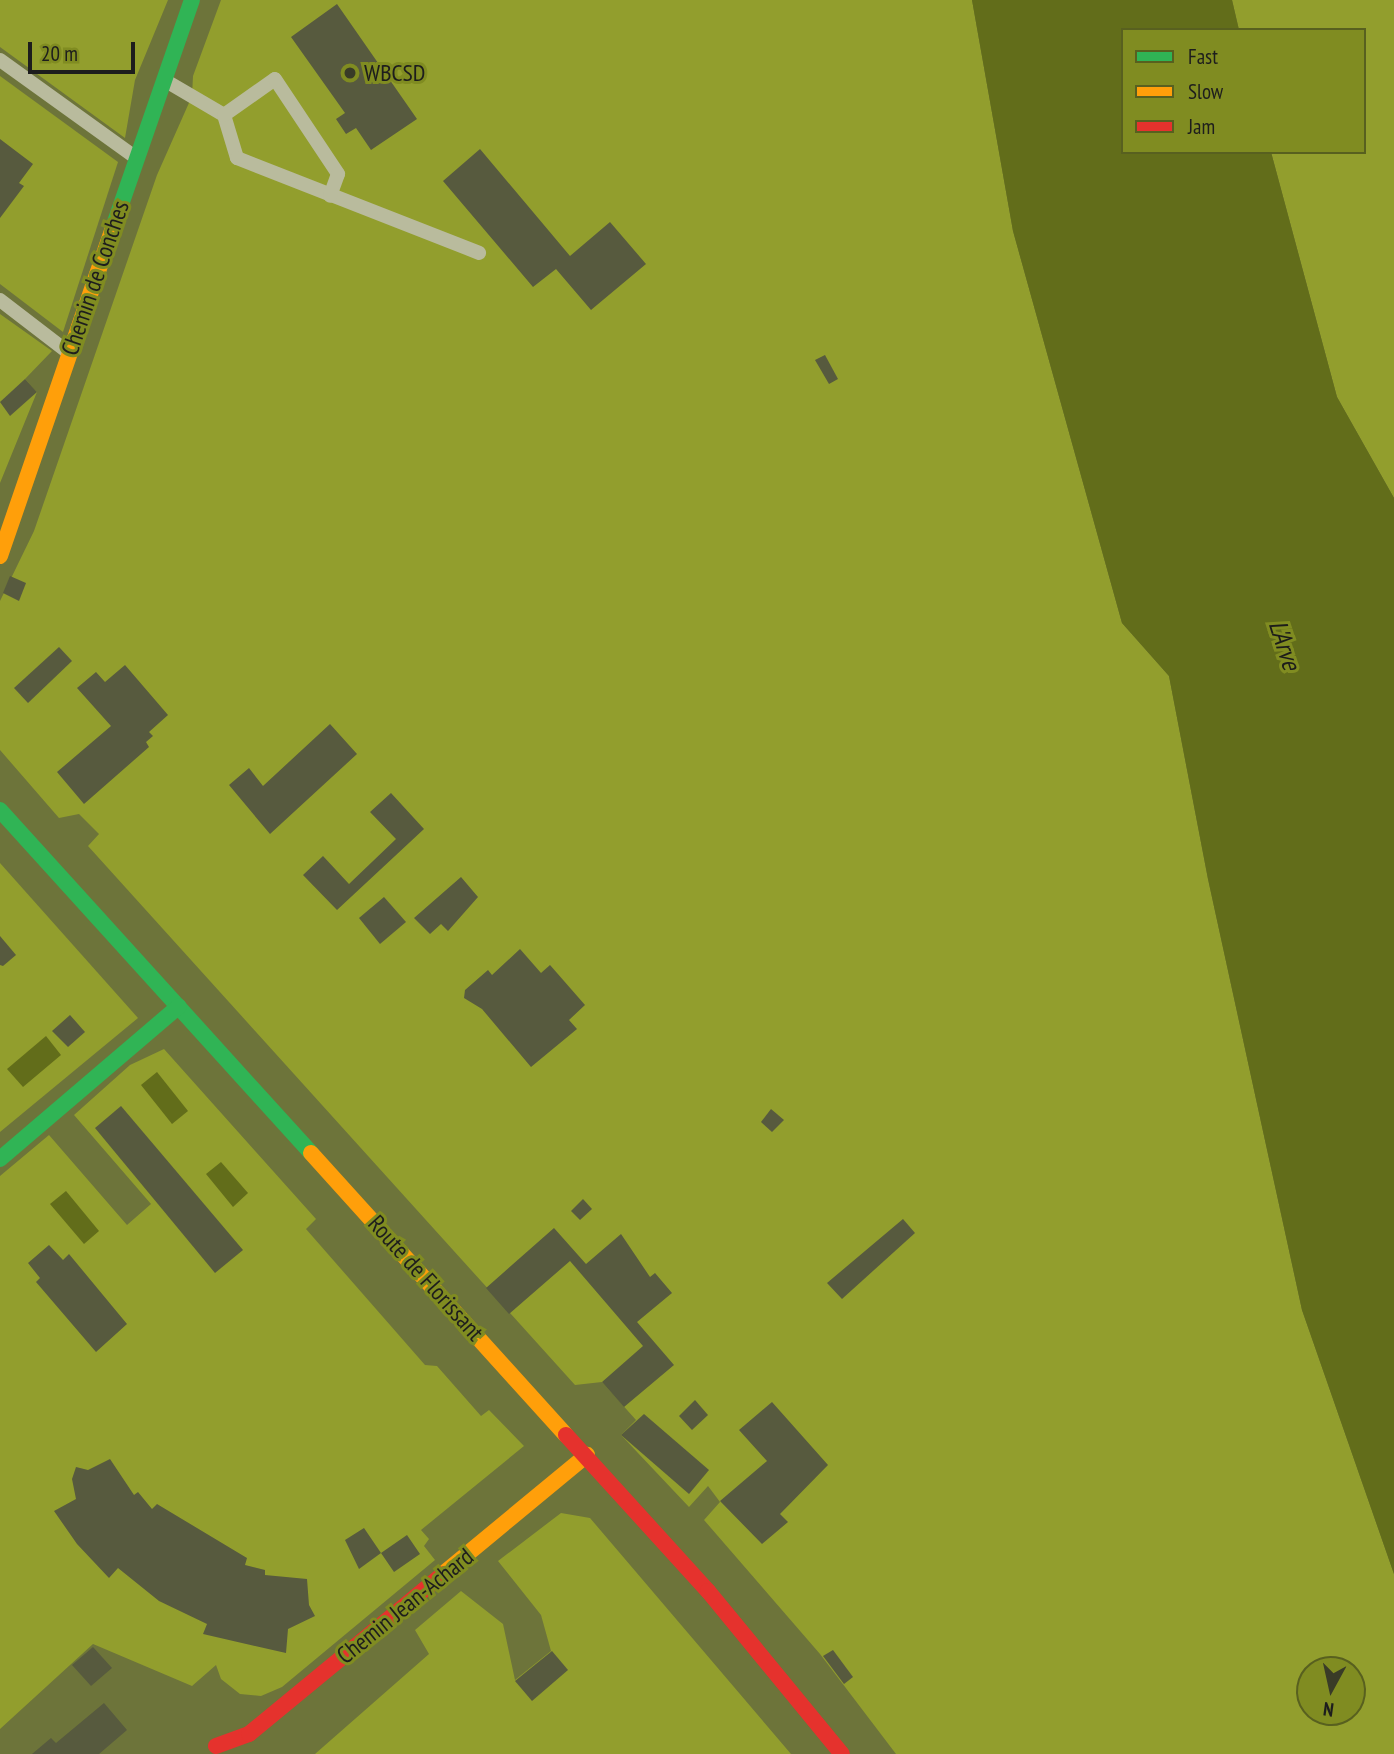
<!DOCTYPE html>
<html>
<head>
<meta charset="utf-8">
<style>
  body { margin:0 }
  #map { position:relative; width:1394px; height:1754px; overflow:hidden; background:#6d743a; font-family:"PT Sans Narrow",sans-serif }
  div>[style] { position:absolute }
  .green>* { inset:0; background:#929e2d }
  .water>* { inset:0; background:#626d1a }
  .building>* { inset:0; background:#575a3e }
  .lane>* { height:14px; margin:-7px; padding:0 7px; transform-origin:7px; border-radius:7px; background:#b9bb9d }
  .fast>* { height:16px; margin:-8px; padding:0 8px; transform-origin:8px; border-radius:8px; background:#30b455 }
  .slow>* { height:16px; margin:-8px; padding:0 8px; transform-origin:8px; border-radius:8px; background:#ff9f0a }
  .jam>* { height:16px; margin:-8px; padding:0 8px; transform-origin:8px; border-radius:8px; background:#e5322d }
  .dots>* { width:19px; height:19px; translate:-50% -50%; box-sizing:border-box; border:4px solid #808c21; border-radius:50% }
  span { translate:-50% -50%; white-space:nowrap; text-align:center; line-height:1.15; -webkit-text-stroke:6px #808c21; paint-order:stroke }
  .poi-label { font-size:24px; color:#1d1d1d }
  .left { translate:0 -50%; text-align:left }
  .street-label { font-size:24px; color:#1d1d1d }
  .water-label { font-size:26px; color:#1c1c1a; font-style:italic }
  .legend { position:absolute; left:1121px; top:28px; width:245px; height:126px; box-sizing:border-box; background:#808c21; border:2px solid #58601f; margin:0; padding:9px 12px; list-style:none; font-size:21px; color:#1d1d1d }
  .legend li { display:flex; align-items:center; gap:14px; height:35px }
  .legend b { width:35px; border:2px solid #58601f }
  .north { position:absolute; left:1296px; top:1656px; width:70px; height:70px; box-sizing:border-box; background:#808c21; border:2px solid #58601f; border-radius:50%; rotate:188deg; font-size:19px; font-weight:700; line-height:28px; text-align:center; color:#1d1d1d }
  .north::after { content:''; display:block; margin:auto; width:24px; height:32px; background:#393b27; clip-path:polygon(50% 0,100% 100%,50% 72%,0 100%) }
  .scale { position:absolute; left:28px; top:42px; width:107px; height:32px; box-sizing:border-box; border:4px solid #1d1d1d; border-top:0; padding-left:9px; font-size:21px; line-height:24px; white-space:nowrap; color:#1d1d1d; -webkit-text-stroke:5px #808c21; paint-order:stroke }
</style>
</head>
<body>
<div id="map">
  <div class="green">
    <div style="clip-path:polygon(0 0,168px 0,135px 80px,125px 138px,0 47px)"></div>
    <div style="clip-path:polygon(evenodd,221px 0,972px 0,1013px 231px,1122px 623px,1169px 676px,1208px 879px,1302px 1310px,1394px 1574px,1394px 1754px,896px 1754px,820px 1654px,704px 1520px,720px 1502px,708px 1486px,689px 1507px,621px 1435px,636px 1420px,602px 1382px,575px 1385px,88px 846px,99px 834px,79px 814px,59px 818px,0 750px,0 601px,34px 531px,157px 175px,192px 96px,193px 76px,221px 0,1310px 1670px,1352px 1670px,1352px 1712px,1310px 1712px,1310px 1670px)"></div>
    <div style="clip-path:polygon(1232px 0,1394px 0,1394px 498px,1337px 397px,1271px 152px,1364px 152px,1364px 30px,1239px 30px)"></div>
    <div style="clip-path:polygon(0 76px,118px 162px,63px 332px,0 284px)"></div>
    <div style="clip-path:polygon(0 314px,52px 351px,25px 379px,37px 392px,0 483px)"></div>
    <div style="clip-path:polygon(0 863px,138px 1018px,0 1132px)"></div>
    <div style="clip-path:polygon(164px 1049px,316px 1219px,306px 1229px,425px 1365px,437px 1366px,481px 1416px,489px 1410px,524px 1446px,421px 1530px,429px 1539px,424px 1546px,435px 1560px,282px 1687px,261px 1696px,240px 1694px,221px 1679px,216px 1665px,192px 1686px,93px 1644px,0 1729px,0 1176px,49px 1135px,127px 1225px,151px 1204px,74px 1115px,130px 1065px)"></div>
    <div style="clip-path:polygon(561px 1513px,590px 1518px,791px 1754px,315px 1754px,429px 1654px,415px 1630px,461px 1591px,503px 1624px,515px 1680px,551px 1651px,541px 1615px,498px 1561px)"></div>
  </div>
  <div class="water">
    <div style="clip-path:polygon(972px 0,1232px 0,1239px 30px,1123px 30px,1123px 152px,1271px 152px,1337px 397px,1394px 498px,1394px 1574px,1302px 1310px,1208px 879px,1169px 676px,1122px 623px,1013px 231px)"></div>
    <div style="clip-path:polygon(46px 1036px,61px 1055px,23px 1087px,7px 1069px)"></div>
    <div style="clip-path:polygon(157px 1072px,188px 1111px,172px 1124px,141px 1085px)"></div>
    <div style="clip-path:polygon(221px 1162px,248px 1193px,233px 1207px,206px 1174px)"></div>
    <div style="clip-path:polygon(66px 1191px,99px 1231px,84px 1244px,50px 1204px)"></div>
  </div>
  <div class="building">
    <div style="clip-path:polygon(337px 4px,417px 119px,371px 150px,356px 128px,346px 134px,336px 119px,345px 113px,291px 37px)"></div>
    <div style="clip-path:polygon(0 139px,33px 164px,19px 183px,24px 186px,0 218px)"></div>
    <div style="clip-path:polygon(480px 149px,570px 256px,610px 222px,646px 264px,591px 310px,556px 269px,533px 287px,443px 181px)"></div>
    <div style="clip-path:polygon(825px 355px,838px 379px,829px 384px,815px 360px)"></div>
    <div style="clip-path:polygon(25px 379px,37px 392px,10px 416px,0 402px)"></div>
    <div style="clip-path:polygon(10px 576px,26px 583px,19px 601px,3px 593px)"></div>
    <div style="clip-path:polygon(59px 647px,72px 661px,28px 703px,14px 688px)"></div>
    <div style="clip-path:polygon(125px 665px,168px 715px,149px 732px,153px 736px,146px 742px,149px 747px,84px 804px,57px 772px,111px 726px,77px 688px,96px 672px,105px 682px)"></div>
    <div style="clip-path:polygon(330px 724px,357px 754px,270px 834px,229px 785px,249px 768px,263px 786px)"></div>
    <div style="clip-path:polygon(391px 793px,424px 829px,337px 910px,303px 875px,323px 856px,349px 884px,396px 839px,370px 812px)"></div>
    <div style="clip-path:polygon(461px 877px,478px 897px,448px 931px,441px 924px,430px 934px,414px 918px)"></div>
    <div style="clip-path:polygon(384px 897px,406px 922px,380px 944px,359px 918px)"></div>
    <div style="clip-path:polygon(0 936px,16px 955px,3px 966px,0 965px)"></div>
    <div style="clip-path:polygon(520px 949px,541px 973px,550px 965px,585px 1005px,569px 1020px,577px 1029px,531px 1067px,482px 1009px,464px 998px,465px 990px,488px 970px,492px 975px)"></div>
    <div style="clip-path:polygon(70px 1015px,85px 1032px,68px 1047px,52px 1031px)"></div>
    <div style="clip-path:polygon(121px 1106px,243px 1250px,215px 1273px,95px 1128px)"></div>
    <div style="clip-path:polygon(771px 1109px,784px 1120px,772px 1132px,761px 1122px)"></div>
    <div style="clip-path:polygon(583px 1199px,592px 1209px,580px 1220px,571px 1211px)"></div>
    <div style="clip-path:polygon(903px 1219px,915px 1233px,842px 1299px,827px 1283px)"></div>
    <div style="clip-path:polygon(554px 1228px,586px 1264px,621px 1234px,650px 1277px,655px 1273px,672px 1293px,637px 1322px,674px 1365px,624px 1407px,602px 1382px,643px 1346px,570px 1261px,509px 1314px,486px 1288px)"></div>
    <div style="clip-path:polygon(49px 1245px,63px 1260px,69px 1254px,127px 1324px,96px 1352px,36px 1282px,40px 1278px,28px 1263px)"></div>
    <div style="clip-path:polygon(695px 1400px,708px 1415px,692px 1430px,679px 1416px)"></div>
    <div style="clip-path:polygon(772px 1402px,828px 1465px,780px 1514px,788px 1522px,762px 1544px,720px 1501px,767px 1461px,739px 1430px)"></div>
    <div style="clip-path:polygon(644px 1414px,709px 1470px,689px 1494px,621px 1435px)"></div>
    <div style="clip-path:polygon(110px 1459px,134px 1495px,138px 1492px,152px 1509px,157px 1504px,247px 1558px,245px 1565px,265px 1570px,265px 1575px,307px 1579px,309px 1605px,315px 1616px,288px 1629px,286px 1653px,203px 1634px,207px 1624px,159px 1601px,118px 1568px,109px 1578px,77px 1544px,54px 1511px,76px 1499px,72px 1479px,76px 1467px,88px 1470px)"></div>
    <div style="clip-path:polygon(364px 1528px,381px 1553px,407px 1535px,420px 1554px,394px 1572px,381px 1553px,359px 1569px,345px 1540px)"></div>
    <div style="clip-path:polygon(93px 1647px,112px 1668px,91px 1686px,72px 1665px)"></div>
    <div style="clip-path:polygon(833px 1650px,853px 1677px,844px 1684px,823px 1656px)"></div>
    <div style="clip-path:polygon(552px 1651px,568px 1670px,532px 1701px,515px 1681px)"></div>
    <div style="clip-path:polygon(104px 1703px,127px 1730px,99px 1754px,32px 1754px,51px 1738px,56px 1743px)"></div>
  </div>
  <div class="lane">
    <div style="left:0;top:60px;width:166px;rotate:35.7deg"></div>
    <div style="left:166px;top:81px;width:67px;rotate:30.4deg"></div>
    <div style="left:224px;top:115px;width:45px;rotate:73.2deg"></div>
    <div style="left:237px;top:158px;width:260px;rotate:21.4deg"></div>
    <div style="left:224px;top:115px;width:62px;rotate:-35.2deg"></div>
    <div style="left:275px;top:79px;width:114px;rotate:56.4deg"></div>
    <div style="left:338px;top:174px;width:23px;rotate:110deg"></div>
    <div style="left:0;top:300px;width:87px;rotate:37.5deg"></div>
  </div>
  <div class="fast">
    <div style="left:114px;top:225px;width:238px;rotate:-70.9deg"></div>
    <div style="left:0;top:810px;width:463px;rotate:47.8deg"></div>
    <div style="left:0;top:1159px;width:235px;rotate:-40.5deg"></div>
  </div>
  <div class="slow">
    <div style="left:0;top:556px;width:350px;rotate:-71deg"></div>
    <div style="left:311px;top:1153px;width:380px;rotate:47.9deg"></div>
    <div style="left:443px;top:1574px;width:187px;rotate:-39.6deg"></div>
  </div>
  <div class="jam">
    <div style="left:566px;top:1435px;width:211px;rotate:47.7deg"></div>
    <div style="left:708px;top:1591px;width:211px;rotate:50.6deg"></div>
    <div style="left:216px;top:1746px;width:35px;rotate:-20deg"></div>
    <div style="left:249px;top:1734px;width:251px;rotate:-39.5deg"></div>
  </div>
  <div class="dots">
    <div style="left:350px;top:73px;background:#393b27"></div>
  </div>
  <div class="poi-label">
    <span class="left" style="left:364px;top:73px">WBCSD</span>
  </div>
  <div class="street-label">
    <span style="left:95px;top:278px;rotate:-71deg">Chemin de Conches</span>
    <span style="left:426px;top:1278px;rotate:48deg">Route de Florissant</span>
    <span style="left:405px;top:1606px;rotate:-39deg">Chemin Jean-Achard</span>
  </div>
  <div class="water-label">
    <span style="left:1285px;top:645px;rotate:72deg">L'Arve</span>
  </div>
  <ul class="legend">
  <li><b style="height:9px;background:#30b455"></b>Fast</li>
  <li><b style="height:9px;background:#ff9f0a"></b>Slow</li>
  <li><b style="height:9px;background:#e5322d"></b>Jam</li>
  </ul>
  <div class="north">N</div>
  <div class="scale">20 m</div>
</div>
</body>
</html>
